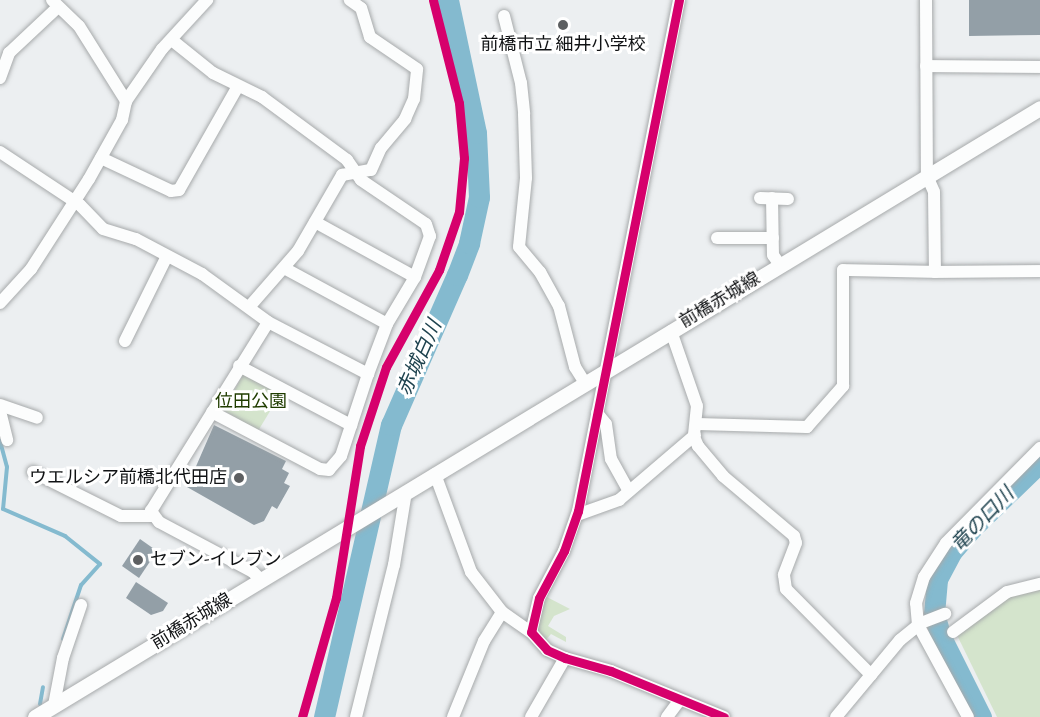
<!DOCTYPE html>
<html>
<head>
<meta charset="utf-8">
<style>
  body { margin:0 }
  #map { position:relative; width:1040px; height:717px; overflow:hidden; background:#eceff1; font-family:"Alegreya Sans","Noto Sans JP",sans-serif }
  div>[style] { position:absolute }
  .green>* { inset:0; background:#d4e4cc }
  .stream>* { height:4px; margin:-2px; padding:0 2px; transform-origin:2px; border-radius:2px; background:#84bacf }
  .river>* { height:21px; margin:-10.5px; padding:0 10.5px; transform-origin:10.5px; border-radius:10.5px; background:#84bacf }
  .building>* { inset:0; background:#939fa7 }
  .roads { filter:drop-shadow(0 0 2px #a7aaab) drop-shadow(0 0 2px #a7aaab) }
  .minor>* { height:12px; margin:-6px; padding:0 6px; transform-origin:6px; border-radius:6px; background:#fcfdfd }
  .major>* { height:15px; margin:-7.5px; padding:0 7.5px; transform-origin:7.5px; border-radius:7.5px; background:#fcfdfd }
  .cycleway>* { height:9px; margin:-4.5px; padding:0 4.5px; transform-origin:4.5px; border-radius:4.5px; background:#d6006c }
  .dots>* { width:16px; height:16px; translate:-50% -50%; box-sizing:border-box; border:3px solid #fff; border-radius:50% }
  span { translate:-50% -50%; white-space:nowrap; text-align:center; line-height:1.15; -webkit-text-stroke:6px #fff; paint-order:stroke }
  .poi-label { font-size:18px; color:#101214 }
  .right { translate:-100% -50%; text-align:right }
  .left { translate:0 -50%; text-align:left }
  .street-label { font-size:18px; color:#101214 }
  .park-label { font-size:18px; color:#203d00 }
  .water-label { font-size:20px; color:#1f434f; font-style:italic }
</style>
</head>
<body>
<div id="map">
  <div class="green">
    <div style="clip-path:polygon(243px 375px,281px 393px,258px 431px,223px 410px)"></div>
    <div style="clip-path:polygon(1040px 586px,1040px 717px,997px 717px,956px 633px,1007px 594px)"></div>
    <div style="clip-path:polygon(543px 595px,570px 609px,554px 616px,548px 626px,566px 637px,566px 642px,551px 634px,544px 642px,536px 627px)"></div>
  </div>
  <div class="stream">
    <div style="left:0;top:441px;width:27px;rotate:75deg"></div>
    <div style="left:7px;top:467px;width:42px;rotate:95.4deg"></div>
    <div style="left:3px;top:509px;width:68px;rotate:23.5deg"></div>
    <div style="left:65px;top:536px;width:45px;rotate:38.7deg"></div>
    <div style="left:100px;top:564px;width:28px;rotate:132deg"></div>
    <div style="left:81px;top:585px;width:57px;rotate:108.4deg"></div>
    <div style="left:40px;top:704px;width:17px;rotate:-80deg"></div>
  </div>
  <div class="river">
    <div style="left:324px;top:717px;width:300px;rotate:-77.1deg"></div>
    <div style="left:391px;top:425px;width:164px;rotate:-66.3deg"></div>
    <div style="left:457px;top:275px;width:34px;rotate:-69deg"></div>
    <div style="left:469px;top:243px;width:47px;rotate:-77.7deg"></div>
    <div style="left:479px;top:197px;width:64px;rotate:-92.7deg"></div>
    <div style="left:476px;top:133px;width:136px;rotate:-101.9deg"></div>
    <div style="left:981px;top:717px;width:89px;rotate:-116.6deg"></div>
    <div style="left:941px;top:637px;width:24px;rotate:-107deg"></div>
    <div style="left:934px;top:614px;width:35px;rotate:-85deg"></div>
    <div style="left:937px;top:579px;width:32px;rotate:-62deg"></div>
    <div style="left:952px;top:551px;width:32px;rotate:-49deg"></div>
    <div style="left:973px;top:527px;width:93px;rotate:-44.1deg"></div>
  </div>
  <div class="building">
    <div style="clip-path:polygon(969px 0,1040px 0,1040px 35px,969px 36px)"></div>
    <div style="clip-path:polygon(214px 425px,286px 461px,282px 469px,289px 473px,284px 483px,290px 486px,277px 509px,272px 506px,264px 521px,254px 525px,187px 487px)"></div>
    <div style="clip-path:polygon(140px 539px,157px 551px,139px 578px,122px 566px)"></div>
    <div style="clip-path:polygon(136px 582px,168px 603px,163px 611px,151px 615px,126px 598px)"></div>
  </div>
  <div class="roads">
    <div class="minor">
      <div style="left:52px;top:0;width:37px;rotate:44deg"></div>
      <div style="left:79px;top:26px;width:89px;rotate:57.9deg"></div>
      <div style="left:679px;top:0;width:521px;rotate:101.18deg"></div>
      <div style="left:578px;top:511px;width:42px;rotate:109.3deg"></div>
      <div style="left:564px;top:551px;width:53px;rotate:118deg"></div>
      <div style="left:539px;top:598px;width:35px;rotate:103deg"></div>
      <div style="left:531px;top:632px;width:24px;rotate:48deg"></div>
      <div style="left:547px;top:650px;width:20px;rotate:24deg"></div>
      <div style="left:565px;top:658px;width:48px;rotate:15.8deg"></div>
      <div style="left:611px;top:671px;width:122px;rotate:22.2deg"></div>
      <div style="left:926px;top:0;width:176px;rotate:89.7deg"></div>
      <div style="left:927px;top:176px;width:17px;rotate:66deg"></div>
      <div style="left:934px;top:192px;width:80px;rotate:89.3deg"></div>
      <div style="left:935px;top:272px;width:105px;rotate:-0.5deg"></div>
      <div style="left:504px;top:16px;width:69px;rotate:75.8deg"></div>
      <div style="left:521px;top:83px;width:31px;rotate:84deg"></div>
      <div style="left:524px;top:114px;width:64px;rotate:88.2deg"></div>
      <div style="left:526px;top:178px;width:69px;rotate:95.8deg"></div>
      <div style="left:519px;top:247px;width:33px;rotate:50deg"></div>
      <div style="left:540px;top:272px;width:39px;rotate:61deg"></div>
      <div style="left:559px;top:306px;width:63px;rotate:75.3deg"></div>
      <div style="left:575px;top:367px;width:19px;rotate:58deg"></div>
      <div style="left:173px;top:41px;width:51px;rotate:38.7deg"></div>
      <div style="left:213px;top:73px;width:55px;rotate:26.1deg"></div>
      <div style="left:262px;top:97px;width:106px;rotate:36.5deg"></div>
      <div style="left:347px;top:160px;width:24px;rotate:55deg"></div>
      <div style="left:361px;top:180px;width:78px;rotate:34.1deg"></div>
      <div style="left:426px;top:224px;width:13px;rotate:72deg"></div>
      <div style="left:430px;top:236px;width:44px;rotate:110.1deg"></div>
      <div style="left:415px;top:277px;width:55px;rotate:120.8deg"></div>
      <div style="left:387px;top:324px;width:53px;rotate:110.8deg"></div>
      <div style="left:926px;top:66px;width:114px;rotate:0.5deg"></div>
      <div style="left:0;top:78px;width:27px;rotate:-70deg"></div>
      <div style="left:9px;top:53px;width:67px;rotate:-43.2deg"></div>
      <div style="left:0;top:152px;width:96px;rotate:33.5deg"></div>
      <div style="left:80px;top:205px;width:33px;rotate:46deg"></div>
      <div style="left:103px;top:229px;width:34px;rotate:17deg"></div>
      <div style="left:136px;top:239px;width:75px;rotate:27.9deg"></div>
      <div style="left:202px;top:274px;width:82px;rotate:36deg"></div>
      <div style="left:268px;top:322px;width:113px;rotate:27.5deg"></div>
      <div style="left:368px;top:374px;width:86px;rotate:108.2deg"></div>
      <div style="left:341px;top:456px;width:18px;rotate:131deg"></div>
      <div style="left:329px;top:470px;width:9px;rotate:-174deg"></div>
      <div style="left:320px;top:469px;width:122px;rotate:-152.2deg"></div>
      <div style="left:101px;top:158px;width:77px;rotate:25.2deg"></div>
      <div style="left:171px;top:191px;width:8px;rotate:-7deg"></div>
      <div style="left:179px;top:190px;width:117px;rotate:-60.4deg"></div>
      <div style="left:760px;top:198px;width:28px;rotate:2deg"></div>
      <div style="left:772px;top:198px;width:57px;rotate:89deg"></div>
      <div style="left:773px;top:255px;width:12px;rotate:55deg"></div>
      <div style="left:315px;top:222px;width:114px;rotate:28.8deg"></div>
      <div style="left:717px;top:238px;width:56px"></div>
      <div style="left:284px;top:268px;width:117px;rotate:28.5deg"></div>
      <div style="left:0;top:303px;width:46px;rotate:-47.6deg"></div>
      <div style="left:31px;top:269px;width:107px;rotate:-57.2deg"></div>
      <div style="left:89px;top:179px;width:68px;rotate:-60.8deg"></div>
      <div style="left:122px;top:120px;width:19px;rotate:-78deg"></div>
      <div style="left:126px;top:101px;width:63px;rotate:-55.3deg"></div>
      <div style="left:162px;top:49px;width:67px;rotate:-47.4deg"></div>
      <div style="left:250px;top:306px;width:73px;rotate:-48.9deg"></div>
      <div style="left:298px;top:251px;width:88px;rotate:-59.9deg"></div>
      <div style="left:342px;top:175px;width:29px;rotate:-10deg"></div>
      <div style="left:371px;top:170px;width:24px;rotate:-66deg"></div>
      <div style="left:381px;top:148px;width:38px;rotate:-50deg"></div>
      <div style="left:405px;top:119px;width:22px;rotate:-66deg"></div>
      <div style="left:414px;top:99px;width:30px;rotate:-84deg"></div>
      <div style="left:417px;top:69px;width:57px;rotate:-145.8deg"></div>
      <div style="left:370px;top:37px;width:30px;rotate:-107deg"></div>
      <div style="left:361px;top:8px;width:14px;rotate:-144deg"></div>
      <div style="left:671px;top:331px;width:79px;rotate:70.9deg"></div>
      <div style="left:697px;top:406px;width:31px;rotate:96deg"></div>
      <div style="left:694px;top:437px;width:10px;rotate:66deg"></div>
      <div style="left:698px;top:446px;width:39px;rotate:50deg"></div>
      <div style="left:723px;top:476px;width:93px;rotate:40.2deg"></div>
      <div style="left:794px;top:536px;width:7px;rotate:74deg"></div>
      <div style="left:796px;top:543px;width:34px;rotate:111deg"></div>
      <div style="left:784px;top:575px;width:14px;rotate:82deg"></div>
      <div style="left:786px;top:589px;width:121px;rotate:45.3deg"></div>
      <div style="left:125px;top:341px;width:93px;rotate:-63.7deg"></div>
      <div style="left:239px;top:366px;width:127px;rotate:27.8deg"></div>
      <div style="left:0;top:405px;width:39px;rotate:19deg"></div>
      <div style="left:0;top:411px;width:30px;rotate:76deg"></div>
      <div style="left:597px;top:413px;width:14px;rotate:51deg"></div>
      <div style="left:606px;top:424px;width:35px;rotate:82deg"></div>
      <div style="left:611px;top:459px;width:35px;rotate:61deg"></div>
      <div style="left:697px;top:424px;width:110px;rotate:1.6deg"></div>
      <div style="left:807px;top:427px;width:55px;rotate:-48.7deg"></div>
      <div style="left:843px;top:386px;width:116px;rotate:-90deg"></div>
      <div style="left:843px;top:270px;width:92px;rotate:1.2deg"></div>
      <div style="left:33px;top:472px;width:98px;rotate:26.6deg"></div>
      <div style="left:121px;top:516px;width:31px"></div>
      <div style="left:435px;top:474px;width:104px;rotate:69.8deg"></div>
      <div style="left:471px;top:572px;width:51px;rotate:52.2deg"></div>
      <div style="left:502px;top:612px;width:35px;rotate:35deg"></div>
      <div style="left:577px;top:515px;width:45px;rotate:-19.7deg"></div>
      <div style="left:619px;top:500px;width:100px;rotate:-40.5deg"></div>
      <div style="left:261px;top:580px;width:11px;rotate:-135deg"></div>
      <div style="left:253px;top:572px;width:106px;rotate:-152deg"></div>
      <div style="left:159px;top:522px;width:14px;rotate:-126deg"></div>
      <div style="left:151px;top:511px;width:222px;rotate:-58.2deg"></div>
      <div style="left:953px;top:632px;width:67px;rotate:-36.5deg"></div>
      <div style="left:1007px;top:592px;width:34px;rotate:-14deg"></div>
      <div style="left:54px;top:705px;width:48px;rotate:-79.2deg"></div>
      <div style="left:63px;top:658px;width:56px;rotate:-71.2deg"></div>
      <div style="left:356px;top:717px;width:157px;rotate:-76deg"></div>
      <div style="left:394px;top:565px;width:74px;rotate:-80.7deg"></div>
      <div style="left:453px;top:717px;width:82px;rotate:-67.8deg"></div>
      <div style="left:484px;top:641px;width:34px;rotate:-58deg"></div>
      <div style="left:531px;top:717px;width:68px;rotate:-60deg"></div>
      <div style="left:667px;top:717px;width:21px;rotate:-53deg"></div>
      <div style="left:836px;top:717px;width:100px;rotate:-50.3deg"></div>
      <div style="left:900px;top:640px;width:27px;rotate:-39deg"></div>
      <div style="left:921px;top:623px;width:26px;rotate:-21deg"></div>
      <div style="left:968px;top:717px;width:105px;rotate:-118.5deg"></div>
      <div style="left:918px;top:625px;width:22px;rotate:-95deg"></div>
      <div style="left:916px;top:603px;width:27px;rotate:-73deg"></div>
      <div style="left:924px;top:577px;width:40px;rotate:-57.1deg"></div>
      <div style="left:946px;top:543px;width:134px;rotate:-45.3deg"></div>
    </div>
    <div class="major">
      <div style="left:35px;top:717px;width:1175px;rotate:-31.21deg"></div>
    </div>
  </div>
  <div class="cycleway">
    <div style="left:679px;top:0;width:521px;rotate:101.18deg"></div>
    <div style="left:578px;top:511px;width:42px;rotate:109.3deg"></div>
    <div style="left:564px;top:551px;width:53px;rotate:118deg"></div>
    <div style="left:539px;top:598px;width:35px;rotate:103deg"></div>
    <div style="left:531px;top:632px;width:24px;rotate:48deg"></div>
    <div style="left:547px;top:650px;width:20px;rotate:24deg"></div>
    <div style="left:565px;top:658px;width:48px;rotate:15.8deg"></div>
    <div style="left:611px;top:671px;width:122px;rotate:22.2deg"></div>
    <div style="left:302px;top:717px;width:124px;rotate:-74.1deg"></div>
    <div style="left:336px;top:598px;width:154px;rotate:-81deg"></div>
    <div style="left:360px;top:446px;width:83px;rotate:-71.8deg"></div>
    <div style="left:386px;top:367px;width:111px;rotate:-61.3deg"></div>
    <div style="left:439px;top:270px;width:61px;rotate:-71deg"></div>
    <div style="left:459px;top:212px;width:54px;rotate:-84.7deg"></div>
    <div style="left:464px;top:158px;width:55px;rotate:-95.2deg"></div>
    <div style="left:459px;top:103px;width:106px;rotate:-104.2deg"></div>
  </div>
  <div class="dots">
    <div style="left:563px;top:25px;background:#5d5f61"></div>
    <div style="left:239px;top:478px;background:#5d5f61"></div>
    <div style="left:138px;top:560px;background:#5d5f61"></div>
  </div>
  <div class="poi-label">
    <span style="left:563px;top:45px">前橋市立 細井小学校</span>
    <span class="right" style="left:227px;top:478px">ウエルシア前橋北代田店</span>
    <span class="left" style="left:150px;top:560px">セブン-イレブン</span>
  </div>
  <div class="street-label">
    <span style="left:720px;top:301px;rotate:-31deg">前橋赤城線</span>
    <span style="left:192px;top:622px;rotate:-31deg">前橋赤城線</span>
  </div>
  <div class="park-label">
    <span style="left:251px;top:402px">位田公園</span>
  </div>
  <div class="water-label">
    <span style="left:420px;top:358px;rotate:-66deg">赤城白川</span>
    <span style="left:983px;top:520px;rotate:-46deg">竜の口川</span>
  </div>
</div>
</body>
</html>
